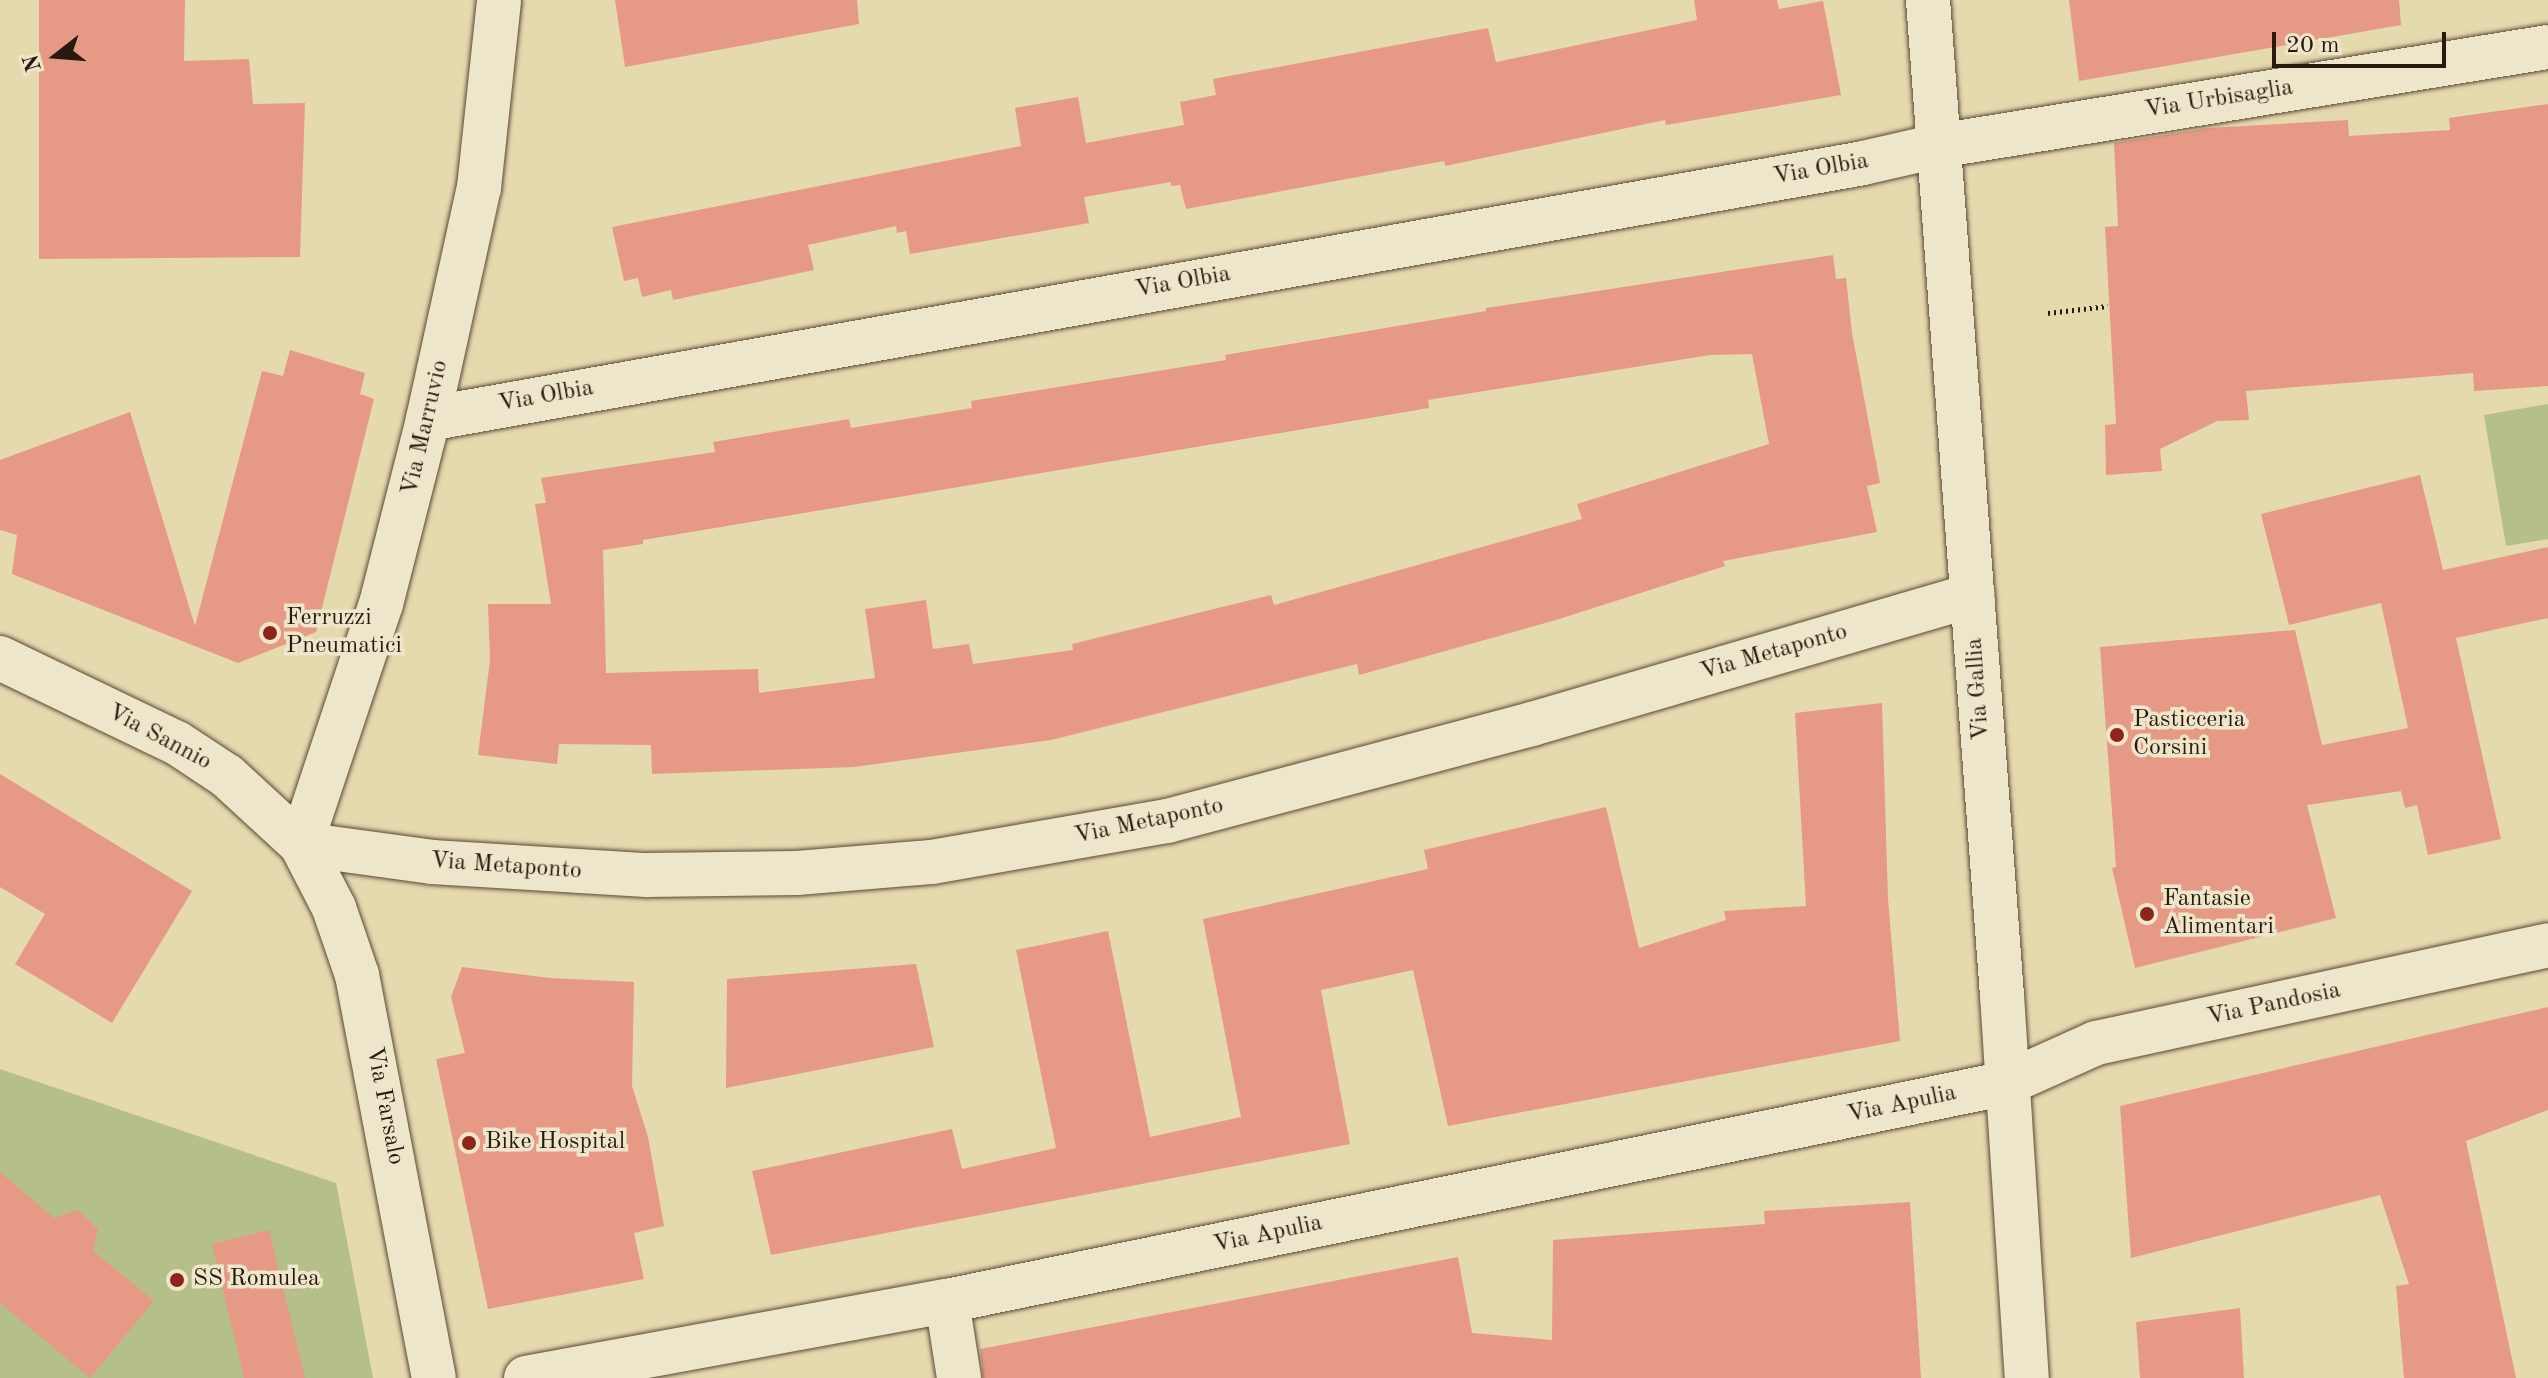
<!DOCTYPE html>
<html>
<head>
<meta charset="utf-8">
<style>
  body { margin:0 }
  #map { position:relative; width:2548px; height:1378px; overflow:hidden; background:#e5d9ae; font-family:"Old Standard TT",serif }
  div>[style] { position:absolute }
  .green>* { inset:0; background:#b5bf8a }
  .building>* { inset:0; background:#e69a85 }
  .path>* { height:5px; margin-top:-2.5px; transform-origin:0; background:repeating-linear-gradient(90deg,#2a190e 0 2px,transparent 0 6px) }
  .roads { filter:drop-shadow(0 0 2px #594936) drop-shadow(0 0 2px #594936) }
  .minor>* { height:44px; margin:-22px; padding:0 22px; transform-origin:22px; border-radius:22px; background:#eee6ca }
  .secondary>* { height:44px; margin:-22px; padding:0 22px; transform-origin:22px; border-radius:22px; background:#eee6ca }
  .dots>* { width:22px; height:22px; translate:-50% -50%; box-sizing:border-box; border:4px solid #eee6ca; border-radius:50% }
  span { translate:-50% -50%; white-space:nowrap; text-align:center; line-height:1.15; -webkit-text-stroke:7px #eee6ca; paint-order:stroke }
  .street-label { font-size:24px; color:#2a190e }
  .poi-label { font-size:24px; color:#2a190e }
  .left { translate:0 -50%; text-align:left }
  .north { position:absolute; left:16px; top:16px; width:80px; height:80px; -webkit-text-stroke:6px #eee6ca; paint-order:stroke; rotate:253deg; font-size:22px; font-weight:700; line-height:32px; text-align:center; color:#2a190e }
  .north::after { content:''; display:block; margin:auto; width:28px; height:36px; background:#2a190e; clip-path:polygon(50% 0,100% 100%,50% 72%,0 100%) }
  .scale { position:absolute; left:2272px; top:32px; width:174px; height:36px; box-sizing:border-box; border:4px solid #2a190e; border-top:0; padding-left:10px; font-size:24px; line-height:28px; white-space:nowrap; color:#2a190e; -webkit-text-stroke:6px #eee6ca; paint-order:stroke }
</style>
</head>
<body>
<div id="map">
  <div class="green">
    <div style="clip-path:polygon(2548px 404px,2548px 539px,2506px 546px,2484px 415px)"></div>
    <div style="clip-path:polygon(0 1069px,336px 1183px,373px 1378px,0 1378px)"></div>
  </div>
  <div class="building">
    <div style="clip-path:polygon(39px 0,185px 0,184px 61px,249px 59px,253px 104px,305px 103px,300px 257px,39px 259px)"></div>
    <div style="clip-path:polygon(615px 0,857px 0,859px 24px,625px 67px)"></div>
    <div style="clip-path:polygon(1694px 0,1777px 0,1779px 9px,1823px 1px,1841px 95px,1666px 125px,1665px 120px,1445px 166px,1444px 161px,1186px 209px,1180px 185px,1171px 186px,1171px 182px,1084px 197px,1089px 223px,910px 254px,906px 231px,897px 233px,896px 226px,808px 245px,814px 270px,673px 300px,671px 290px,642px 297px,638px 278px,624px 281px,612px 227px,1021px 146px,1015px 108px,1078px 97px,1086px 143px,1184px 125px,1180px 102px,1216px 95px,1213px 79px,1488px 28px,1496px 62px,1697px 20px)"></div>
    <div style="clip-path:polygon(2069px 0,2399px 0,2401px 25px,2079px 81px)"></div>
    <div style="clip-path:polygon(2548px 104px,2548px 386px,2474px 391px,2473px 373px,2246px 391px,2249px 420px,2217px 421px,2160px 449px,2162px 471px,2106px 475px,2105px 425px,2116px 424px,2105px 227px,2118px 226px,2114px 143px,2208px 128px,2348px 120px,2349px 136px,2450px 130px,2449px 118px)"></div>
    <div style="clip-path:polygon(evenodd,1833px 255px,1836px 279px,1846px 278px,1852px 333px,1880px 483px,1867px 486px,1877px 532px,1723px 561px,1725px 566px,1556px 620px,1359px 675px,1357px 664px,1051px 740px,854px 767px,652px 774px,651px 745px,559px 744px,557px 764px,478px 755px,490px 660px,488px 604px,551px 604px,535px 504px,546px 503px,541px 478px,715px 452px,713px 442px,849px 419px,851px 428px,972px 408px,971px 401px,1226px 360px,1225px 355px,1486px 311px,1486px 308px,1833px 255px,1752px 354px,1769px 444px,1577px 504px,1582px 519px,1274px 605px,1271px 595px,1072px 644px,1073px 650px,973px 664px,969px 644px,933px 649px,926px 600px,865px 609px,875px 678px,759px 693px,758px 669px,606px 673px,603px 550px,643px 544px,643px 540px,1429px 408px,1428px 400px,1710px 355px,1752px 354px)"></div>
    <div style="clip-path:polygon(290px 350px,365px 373px,360px 394px,374px 399px,316px 632px,238px 663px,12px 574px,17px 535px,0 530px,0 460px,130px 412px,195px 626px,262px 371px,283px 376px)"></div>
    <div style="clip-path:polygon(2420px 475px,2443px 570px,2548px 547px,2548px 618px,2456px 638px,2501px 839px,2428px 855px,2417px 805px,2405px 808px,2401px 791px,2307px 805px,2336px 918px,2135px 968px,2112px 868px,2116px 867px,2100px 647px,2295px 630px,2322px 745px,2408px 728px,2381px 603px,2289px 625px,2261px 514px)"></div>
    <div style="clip-path:polygon(1882px 703px,1888px 899px,1900px 1041px,1448px 1126px,1413px 970px,1321px 990px,1350px 1144px,771px 1255px,752px 1171px,952px 1129px,962px 1169px,1056px 1148px,1016px 950px,1108px 931px,1150px 1137px,1241px 1117px,1203px 919px,1428px 869px,1424px 850px,1606px 807px,1639px 948px,1726px 920px,1724px 911px,1806px 906px,1795px 713px)"></div>
    <div style="clip-path:polygon(0 774px,192px 891px,112px 1023px,15px 964px,45px 914px,0 887px)"></div>
    <div style="clip-path:polygon(916px 964px,934px 1047px,726px 1088px,727px 979px)"></div>
    <div style="clip-path:polygon(462px 967px,550px 978px,634px 982px,632px 1086px,648px 1137px,664px 1226px,634px 1233px,644px 1279px,488px 1309px,436px 1059px,465px 1053px,451px 997px)"></div>
    <div style="clip-path:polygon(2548px 1007px,2548px 1110px,2466px 1141px,2516px 1378px,2404px 1378px,2396px 1286px,2409px 1284px,2380px 1195px,2131px 1258px,2120px 1106px)"></div>
    <div style="clip-path:polygon(0 1172px,54px 1218px,78px 1210px,98px 1229px,93px 1251px,154px 1301px,90px 1378px,0 1303px)"></div>
    <div style="clip-path:polygon(1910px 1202px,1921px 1378px,983px 1378px,980px 1349px,1458px 1257px,1472px 1333px,1552px 1340px,1553px 1240px,1765px 1224px,1764px 1211px)"></div>
    <div style="clip-path:polygon(269px 1230px,305px 1378px,244px 1378px,212px 1244px)"></div>
    <div style="clip-path:polygon(2240px 1308px,2244px 1378px,2140px 1378px,2136px 1322px)"></div>
  </div>
  <div class="path">
    <div style="left:2048px;top:313px;width:60px;rotate:-6.7deg"></div>
  </div>
  <div class="roads">
    <div class="minor">
      <div style="left:428px;top:419px;width:1458px;rotate:-10.11deg"></div>
      <div style="left:1863px;top:163px;width:77px;rotate:-12.8deg"></div>
      <div style="left:1938px;top:146px;width:618px;rotate:-9.22deg"></div>
      <div style="left:0;top:658px;width:196px;rotate:25.7deg"></div>
      <div style="left:177px;top:743px;width:60px;rotate:33.4deg"></div>
      <div style="left:227px;top:776px;width:100px;rotate:42.6deg"></div>
      <div style="left:301px;top:844px;width:72px;rotate:62.7deg"></div>
      <div style="left:334px;top:908px;width:71px;rotate:71.1deg"></div>
      <div style="left:357px;top:975px;width:410px;rotate:79.2deg"></div>
      <div style="left:301px;top:844px;width:132px;rotate:7.8deg"></div>
      <div style="left:432px;top:862px;width:215px;rotate:3.5deg"></div>
      <div style="left:647px;top:875px;width:150px;rotate:-0.8deg"></div>
      <div style="left:797px;top:873px;width:135px;rotate:-4.7deg"></div>
      <div style="left:932px;top:862px;width:239px;rotate:-9.9deg"></div>
      <div style="left:1167px;top:821px;width:378px;rotate:-14.9deg"></div>
      <div style="left:1532px;top:724px;width:459px;rotate:-16.3deg"></div>
      <div style="left:301px;top:844px;width:253px;rotate:-71.6deg"></div>
      <div style="left:381px;top:604px;width:191px;rotate:-75.7deg"></div>
      <div style="left:428px;top:419px;width:237px;rotate:-77.6deg"></div>
      <div style="left:479px;top:188px;width:189px;rotate:-83.9deg"></div>
      <div style="left:947px;top:1301px;width:78px;rotate:81.1deg"></div>
      <div style="left:526px;top:1378px;width:428px;rotate:-10.4deg"></div>
      <div style="left:947px;top:1301px;width:1082px;rotate:-11.62deg"></div>
      <div style="left:2007px;top:1083px;width:98px;rotate:-24.2deg"></div>
      <div style="left:2096px;top:1043px;width:463px;rotate:-12.2deg"></div>
    </div>
    <div class="secondary">
      <div style="left:1928px;top:0;width:998px;rotate:85.75deg"></div>
      <div style="left:2002px;top:995px;width:384px;rotate:86.3deg"></div>
    </div>
  </div>
  <div class="dots">
    <div style="left:270px;top:633px;background:#8f2418"></div>
    <div style="left:2117px;top:735px;background:#8f2418"></div>
    <div style="left:2147px;top:914px;background:#8f2418"></div>
    <div style="left:469px;top:1143px;background:#8f2418"></div>
    <div style="left:177px;top:1280px;background:#8f2418"></div>
  </div>
  <div class="street-label">
    <span style="left:2219px;top:100px;rotate:-9deg">Via Urbisaglia</span>
    <span style="left:1821px;top:170px;rotate:-10deg">Via Olbia</span>
    <span style="left:1183px;top:283px;rotate:-10deg">Via Olbia</span>
    <span style="left:546px;top:397px;rotate:-10deg">Via Olbia</span>
    <span style="left:426px;top:428px;rotate:-77deg">Via Marruvio</span>
    <span style="left:1774px;top:653px;rotate:-16deg">Via Metaponto</span>
    <span style="left:1979px;top:689px;rotate:-94deg">Via Gallia</span>
    <span style="left:159px;top:738px;rotate:28deg">Via Sannio</span>
    <span style="left:1149px;top:822px;rotate:-12deg">Via Metaponto</span>
    <span style="left:506px;top:867px;rotate:4deg">Via Metaponto</span>
    <span style="left:2274px;top:1005px;rotate:-12deg">Via Pandosia</span>
    <span style="left:1902px;top:1105px;rotate:-12deg">Via Apulia</span>
    <span style="left:384px;top:1106px;rotate:79deg">Via Farsalo</span>
    <span style="left:1268px;top:1235px;rotate:-12deg">Via Apulia</span>
  </div>
  <div class="poi-label">
    <span class="left" style="left:286px;top:633px">Ferruzzi<br>Pneumatici</span>
    <span class="left" style="left:2133px;top:735px">Pasticceria<br>Corsini</span>
    <span class="left" style="left:2163px;top:914px">Fantasie<br>Alimentari</span>
    <span class="left" style="left:485px;top:1143px">Bike Hospital</span>
    <span class="left" style="left:193px;top:1280px">SS Romulea</span>
  </div>
  <div class="north">N</div>
  <div class="scale">20 m</div>
</div>
</body>
</html>
